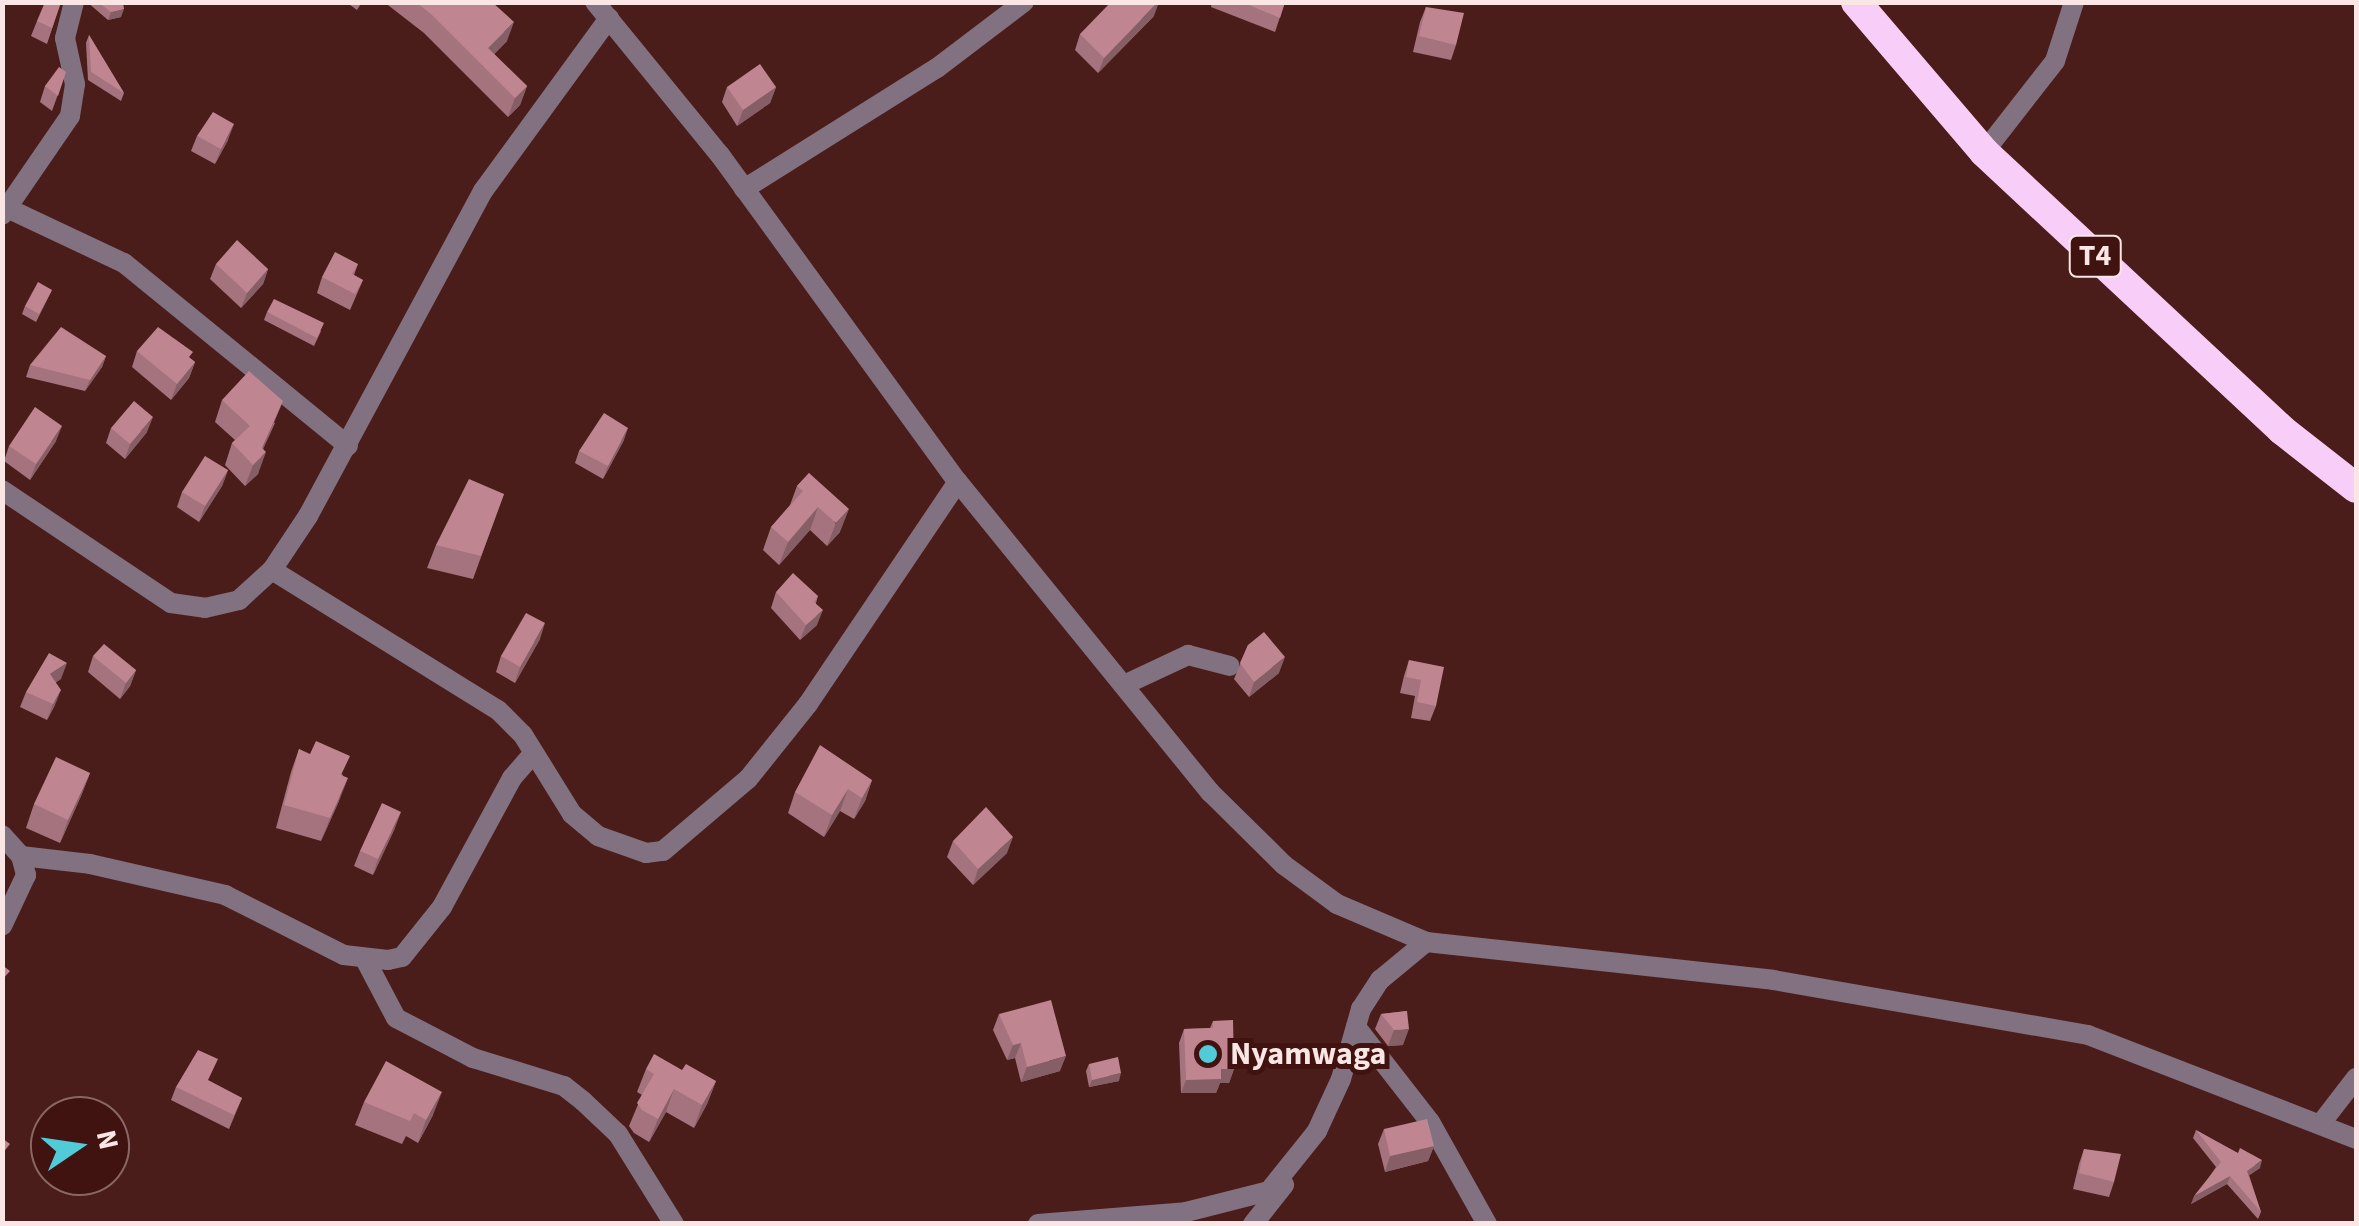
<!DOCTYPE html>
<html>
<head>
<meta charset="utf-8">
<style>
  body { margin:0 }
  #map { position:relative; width:2359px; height:1226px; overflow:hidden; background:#4b1d1a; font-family:"Source Sans 3",sans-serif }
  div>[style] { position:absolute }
  .minor>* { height:20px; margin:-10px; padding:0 10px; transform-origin:10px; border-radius:10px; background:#827181 }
  .highway>* { height:30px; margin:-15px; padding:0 15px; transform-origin:15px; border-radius:15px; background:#f8cef8 }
  .wall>* { inset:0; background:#a4737d }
  .shaded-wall>* { inset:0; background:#865e66 }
  .building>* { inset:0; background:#bf8691 }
  .dots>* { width:28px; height:28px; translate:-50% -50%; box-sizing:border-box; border:5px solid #401210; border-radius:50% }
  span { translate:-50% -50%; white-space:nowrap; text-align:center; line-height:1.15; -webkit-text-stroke:10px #401210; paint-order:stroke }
  .shield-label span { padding:2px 8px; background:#401210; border:2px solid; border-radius:8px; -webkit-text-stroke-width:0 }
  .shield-label { font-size:30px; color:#fae7e5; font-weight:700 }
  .poi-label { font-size:32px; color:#fae7e5; font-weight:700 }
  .left { translate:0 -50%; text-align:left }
  .frame { position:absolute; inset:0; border:5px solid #fae7e5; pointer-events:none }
  .north { position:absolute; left:30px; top:1096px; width:100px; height:100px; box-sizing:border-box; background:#401210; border:2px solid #8a6765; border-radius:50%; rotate:77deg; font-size:28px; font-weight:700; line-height:40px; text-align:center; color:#fae7e5 }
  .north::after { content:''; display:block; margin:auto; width:35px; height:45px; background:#52cbd9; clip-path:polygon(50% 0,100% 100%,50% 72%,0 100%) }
</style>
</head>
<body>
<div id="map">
  <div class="minor">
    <div style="left:595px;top:2px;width:198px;rotate:50.8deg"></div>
    <div style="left:720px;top:155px;width:404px;rotate:54deg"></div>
    <div style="left:958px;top:482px;width:400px;rotate:50.9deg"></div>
    <div style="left:1210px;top:792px;width:104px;rotate:44.6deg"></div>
    <div style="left:1284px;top:865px;width:66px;rotate:36.3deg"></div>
    <div style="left:1337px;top:904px;width:97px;rotate:23.1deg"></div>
    <div style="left:1426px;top:942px;width:349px;rotate:6.2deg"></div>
    <div style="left:1773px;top:980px;width:320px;rotate:9.9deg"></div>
    <div style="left:2088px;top:1035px;width:287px;rotate:21.2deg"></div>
    <div style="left:1984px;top:152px;width:115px;rotate:-52deg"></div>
    <div style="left:2055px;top:61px;width:62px;rotate:-72.1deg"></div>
    <div style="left:744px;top:189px;width:228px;rotate:-32.1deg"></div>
    <div style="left:937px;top:68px;width:109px;rotate:-37.2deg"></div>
    <div style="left:7px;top:208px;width:129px;rotate:25.2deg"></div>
    <div style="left:124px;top:263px;width:289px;rotate:39.2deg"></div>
    <div style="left:2px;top:215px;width:120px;rotate:-55.5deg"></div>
    <div style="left:70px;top:116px;width:32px;rotate:-81deg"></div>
    <div style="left:75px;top:84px;width:47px;rotate:-102.3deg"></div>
    <div style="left:65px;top:38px;width:37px;rotate:-76deg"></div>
    <div style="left:2px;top:490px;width:203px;rotate:33.8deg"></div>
    <div style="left:171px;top:603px;width:34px;rotate:8deg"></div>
    <div style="left:205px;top:608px;width:35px;rotate:-13deg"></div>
    <div style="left:239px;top:600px;width:45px;rotate:-42.3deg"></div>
    <div style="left:272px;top:570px;width:65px;rotate:-56.3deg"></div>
    <div style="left:308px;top:516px;width:369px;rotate:-61.7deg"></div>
    <div style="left:483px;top:191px;width:214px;rotate:-53.9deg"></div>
    <div style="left:272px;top:570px;width:266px;rotate:31.8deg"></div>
    <div style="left:498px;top:710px;width:35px;rotate:45deg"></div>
    <div style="left:523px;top:735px;width:93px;rotate:58.2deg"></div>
    <div style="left:572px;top:814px;width:34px;rotate:40deg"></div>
    <div style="left:598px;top:836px;width:51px;rotate:19.5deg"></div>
    <div style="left:646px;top:853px;width:17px;rotate:-7deg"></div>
    <div style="left:663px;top:851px;width:111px;rotate:-40.3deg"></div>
    <div style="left:748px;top:779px;width:96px;rotate:-51.3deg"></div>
    <div style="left:808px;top:704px;width:268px;rotate:-56deg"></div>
    <div style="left:1124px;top:685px;width:71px;rotate:-25.1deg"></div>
    <div style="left:1188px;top:655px;width:43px;rotate:14.7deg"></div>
    <div style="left:2px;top:835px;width:28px;rotate:48deg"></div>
    <div style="left:21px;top:856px;width:20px;rotate:75deg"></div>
    <div style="left:26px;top:875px;width:56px;rotate:115.2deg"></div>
    <div style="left:21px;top:856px;width:69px;rotate:6.6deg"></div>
    <div style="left:90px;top:864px;width:139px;rotate:12.9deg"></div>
    <div style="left:225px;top:895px;width:133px;rotate:26.8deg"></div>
    <div style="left:344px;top:955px;width:44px;rotate:6.5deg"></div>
    <div style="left:388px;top:960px;width:14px;rotate:-12deg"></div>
    <div style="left:402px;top:957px;width:64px;rotate:-51.3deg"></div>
    <div style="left:442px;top:907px;width:147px;rotate:-61.5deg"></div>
    <div style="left:512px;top:778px;width:32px;rotate:-49deg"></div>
    <div style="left:366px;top:961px;width:64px;rotate:62.2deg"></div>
    <div style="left:396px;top:1018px;width:87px;rotate:27.5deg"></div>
    <div style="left:473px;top:1058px;width:95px;rotate:17.1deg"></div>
    <div style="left:564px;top:1086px;width:24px;rotate:38deg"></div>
    <div style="left:583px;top:1101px;width:48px;rotate:43.3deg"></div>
    <div style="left:618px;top:1134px;width:106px;rotate:58.1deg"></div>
    <div style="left:1356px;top:1027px;width:120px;rotate:52.1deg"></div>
    <div style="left:1430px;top:1122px;width:117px;rotate:60.8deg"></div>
    <div style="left:2322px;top:1122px;width:56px;rotate:-52.3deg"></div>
    <div style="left:1038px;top:1224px;width:148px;rotate:-4.6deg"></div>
    <div style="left:1186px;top:1212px;width:86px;rotate:-14.2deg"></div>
    <div style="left:1269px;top:1191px;width:77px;rotate:-51.3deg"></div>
    <div style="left:1317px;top:1131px;width:57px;rotate:-65.2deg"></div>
    <div style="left:1341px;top:1079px;width:73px;rotate:-74.1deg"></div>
    <div style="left:1361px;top:1009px;width:35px;rotate:-57deg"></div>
    <div style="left:1380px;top:980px;width:60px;rotate:-39.6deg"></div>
    <div style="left:1253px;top:1224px;width:50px;rotate:-51.5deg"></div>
  </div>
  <div class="highway">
    <div style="left:1856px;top:2px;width:197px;rotate:49.5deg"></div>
    <div style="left:1984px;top:152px;width:408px;rotate:43deg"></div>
    <div style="left:2282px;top:430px;width:94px;rotate:38.1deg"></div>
  </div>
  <div class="wall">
    <div style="clip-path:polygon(61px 2px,47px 44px,31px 36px,37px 21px)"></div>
    <div style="clip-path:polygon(87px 2px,123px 2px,121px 17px,108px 20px)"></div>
    <div style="clip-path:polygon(346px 2px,362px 2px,357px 10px)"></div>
    <div style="clip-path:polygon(384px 2px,492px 2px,507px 41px,494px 54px,527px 86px,520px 105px,508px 117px,424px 33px)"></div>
    <div style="clip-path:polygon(1212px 2px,1285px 2px,1275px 32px,1211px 7px)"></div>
    <div style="clip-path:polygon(1426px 7px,1456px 45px,1451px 60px,1413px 52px,1420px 22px)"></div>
    <div style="clip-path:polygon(1154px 16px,1098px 73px,1075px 50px,1080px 34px)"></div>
    <div style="clip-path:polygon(89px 35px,124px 93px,121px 101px,88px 80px,86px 43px)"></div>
    <div style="clip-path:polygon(66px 72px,52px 111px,40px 102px,45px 86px)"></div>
    <div style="clip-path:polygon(727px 87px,776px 87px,770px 103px,737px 126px,722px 102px)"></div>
    <div style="clip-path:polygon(197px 136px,228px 140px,215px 164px,191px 151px)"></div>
    <div style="clip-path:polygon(216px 264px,268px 269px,263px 284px,241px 308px,210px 279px)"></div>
    <div style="clip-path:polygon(358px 264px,354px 275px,363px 280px,350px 310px,317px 293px,322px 277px)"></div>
    <div style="clip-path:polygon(52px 290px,36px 322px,22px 314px,25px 306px)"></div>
    <div style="clip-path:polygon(267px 312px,321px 331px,314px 346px,264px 320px)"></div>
    <div style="clip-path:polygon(137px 351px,191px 359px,195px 362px,189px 378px,171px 400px,132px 367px)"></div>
    <div style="clip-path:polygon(106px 356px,102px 367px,85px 391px,26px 377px,30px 365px)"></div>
    <div style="clip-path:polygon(222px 400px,275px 423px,263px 449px,258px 474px,245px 486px,225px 465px,232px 443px,235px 440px,215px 422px)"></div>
    <div style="clip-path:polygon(111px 428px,147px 432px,125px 459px,106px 443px)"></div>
    <div style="clip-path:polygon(624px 440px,603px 479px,575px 463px,579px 451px)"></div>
    <div style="clip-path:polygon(56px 441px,30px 480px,4px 461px,9px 446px)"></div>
    <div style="clip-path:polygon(228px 470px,222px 486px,199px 522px,177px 507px,182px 492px)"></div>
    <div style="clip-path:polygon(809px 473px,840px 532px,827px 546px,810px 530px,779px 565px,763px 550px,771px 527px,790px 505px,797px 486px)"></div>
    <div style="clip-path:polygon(504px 494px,473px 579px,427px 568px,436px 545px)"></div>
    <div style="clip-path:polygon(776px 592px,818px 596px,816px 603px,817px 625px,800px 640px,771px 608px)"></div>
    <div style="clip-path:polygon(540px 639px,515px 683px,496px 672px,501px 656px)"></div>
    <div style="clip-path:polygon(1248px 645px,1279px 673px,1249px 697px,1234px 679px)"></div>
    <div style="clip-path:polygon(93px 656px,136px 670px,130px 686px,120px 699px,88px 672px)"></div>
    <div style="clip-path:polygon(1409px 660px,1436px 706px,1430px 721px,1411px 718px,1415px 696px,1400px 693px,1404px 676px)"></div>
    <div style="clip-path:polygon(61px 679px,56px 682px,55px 705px,47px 720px,20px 707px,26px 692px)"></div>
    <div style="clip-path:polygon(299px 749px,343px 775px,339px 801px,321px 841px,276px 828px,291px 772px)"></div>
    <div style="clip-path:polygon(90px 773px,81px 796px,60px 843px,26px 828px,34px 804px)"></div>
    <div style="clip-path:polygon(872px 780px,865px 801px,854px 819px,840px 811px,824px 837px,788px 813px,795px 792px)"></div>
    <div style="clip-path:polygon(395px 828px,373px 875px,354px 866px,360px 851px)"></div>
    <div style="clip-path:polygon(953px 841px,1007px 853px,973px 885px,947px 857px)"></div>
    <div style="clip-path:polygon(1407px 1011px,1403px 1045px,1388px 1046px,1375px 1029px,1381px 1014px)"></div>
    <div style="clip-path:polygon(999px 1014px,1060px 1071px,1021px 1082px,1015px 1058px,1007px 1060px,993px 1030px)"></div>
    <div style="clip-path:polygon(1213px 1021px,1234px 1069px,1229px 1083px,1220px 1083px,1216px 1093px,1181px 1093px,1179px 1043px,1184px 1029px,1210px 1028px)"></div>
    <div style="clip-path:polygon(1089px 1064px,1119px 1081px,1089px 1087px,1086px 1071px)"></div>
    <div style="clip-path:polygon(646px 1069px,716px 1081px,707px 1104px,694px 1128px,666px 1112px,649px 1142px,634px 1133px,629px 1126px,642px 1095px,637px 1092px)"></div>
    <div style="clip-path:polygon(209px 1081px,242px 1098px,229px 1129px,171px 1100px,176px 1087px)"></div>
    <div style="clip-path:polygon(364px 1102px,433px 1115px,418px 1143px,406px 1136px,402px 1144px,355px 1125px)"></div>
    <div style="clip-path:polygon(1384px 1129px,1434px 1146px,1428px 1161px,1385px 1172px,1378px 1144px)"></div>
    <div style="clip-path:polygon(2196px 1130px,2260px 1168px,2249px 1175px,2261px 1212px,2258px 1219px,2227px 1184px,2191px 1204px,2216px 1167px,2193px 1138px)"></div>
    <div style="clip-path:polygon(2084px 1149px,2114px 1182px,2109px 1197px,2073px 1189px,2079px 1164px)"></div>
  </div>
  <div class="shaded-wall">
    <div style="clip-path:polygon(1158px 2px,1159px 2px,1154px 16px,1098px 73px,1104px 58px)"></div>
    <div style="clip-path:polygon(124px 9px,121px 17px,108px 20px,111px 12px)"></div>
    <div style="clip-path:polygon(514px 22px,507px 41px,482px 67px,488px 48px)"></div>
    <div style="clip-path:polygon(527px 86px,520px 105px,508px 117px,515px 98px)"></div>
    <div style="clip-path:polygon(776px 87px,770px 103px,737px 126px,743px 110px)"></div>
    <div style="clip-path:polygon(234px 124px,228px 140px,215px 164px,221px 149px)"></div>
    <div style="clip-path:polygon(268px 269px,263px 284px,241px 308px,247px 293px)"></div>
    <div style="clip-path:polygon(106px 356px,102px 367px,85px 391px,90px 380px)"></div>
    <div style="clip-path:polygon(195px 362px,189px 378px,171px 400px,177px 384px)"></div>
    <div style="clip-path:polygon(283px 401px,259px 459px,266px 452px,258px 474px,245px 486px,253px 465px)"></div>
    <div style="clip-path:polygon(153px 417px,147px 432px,125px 459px,130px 444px)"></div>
    <div style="clip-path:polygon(62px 426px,56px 441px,30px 480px,36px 464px)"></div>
    <div style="clip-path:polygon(628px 428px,624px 440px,603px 479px,608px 466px)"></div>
    <div style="clip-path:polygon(228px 470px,222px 486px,199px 522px,205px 506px)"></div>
    <div style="clip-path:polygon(818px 507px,810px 530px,779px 565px,788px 542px)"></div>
    <div style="clip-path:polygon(849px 509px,840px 532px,827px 546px,836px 523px)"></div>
    <div style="clip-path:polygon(823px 610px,817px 625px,800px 640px,806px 625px)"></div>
    <div style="clip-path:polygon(545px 623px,540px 639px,515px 683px,520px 667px)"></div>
    <div style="clip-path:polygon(1285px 657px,1279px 673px,1249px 697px,1254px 682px)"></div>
    <div style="clip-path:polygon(67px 663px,61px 679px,45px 690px,50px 674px)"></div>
    <div style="clip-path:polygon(136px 670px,130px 686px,120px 699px,126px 683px)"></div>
    <div style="clip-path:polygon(61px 690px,55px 705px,47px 720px,53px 704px)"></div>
    <div style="clip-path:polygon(90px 773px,81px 796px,60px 843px,68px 820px)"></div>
    <div style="clip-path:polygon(348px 778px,339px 801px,321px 841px,330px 818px)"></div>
    <div style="clip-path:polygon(872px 780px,865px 801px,854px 819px,862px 798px)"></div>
    <div style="clip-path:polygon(848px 789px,840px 811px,824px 837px,832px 815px)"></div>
    <div style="clip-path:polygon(401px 812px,395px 828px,373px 875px,378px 859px)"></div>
    <div style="clip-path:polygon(1013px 837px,1007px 853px,973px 885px,978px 869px)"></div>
    <div style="clip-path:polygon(1409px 1029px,1403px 1045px,1388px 1046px,1394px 1030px)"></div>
    <div style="clip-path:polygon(1021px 1043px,1015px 1058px,1007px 1060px,1013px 1045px)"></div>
    <div style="clip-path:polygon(1066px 1056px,1060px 1071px,1021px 1082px,1027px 1067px)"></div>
    <div style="clip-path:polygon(1221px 1069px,1234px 1069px,1229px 1083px,1220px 1083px,1216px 1093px,1181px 1093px,1186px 1080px)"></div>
    <div style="clip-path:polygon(1121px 1073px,1119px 1081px,1089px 1087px,1092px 1080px)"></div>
    <div style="clip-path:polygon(716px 1081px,707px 1104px,694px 1128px,702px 1105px)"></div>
    <div style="clip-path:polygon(674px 1089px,666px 1112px,649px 1142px,658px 1119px)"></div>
    <div style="clip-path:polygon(442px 1092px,433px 1115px,418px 1143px,426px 1120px)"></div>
    <div style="clip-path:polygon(1434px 1146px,1428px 1161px,1385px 1172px,1390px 1156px)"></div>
    <div style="clip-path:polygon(2262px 1160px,2260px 1168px,2244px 1179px,2247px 1171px)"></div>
    <div style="clip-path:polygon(2230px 1176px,2227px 1184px,2191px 1204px,2194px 1196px)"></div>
  </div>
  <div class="building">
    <div style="clip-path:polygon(45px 2px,61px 2px,52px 28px,37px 21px)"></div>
    <div style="clip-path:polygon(98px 2px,123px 2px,124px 9px,111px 12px)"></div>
    <div style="clip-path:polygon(416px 2px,492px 2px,514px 22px,488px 48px,527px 86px,515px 98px,431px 14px)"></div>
    <div style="clip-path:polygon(1111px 2px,1158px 2px,1104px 58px,1080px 34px)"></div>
    <div style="clip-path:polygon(1242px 2px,1285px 2px,1280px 18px)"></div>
    <div style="clip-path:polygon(1426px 7px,1464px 13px,1456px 45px,1419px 36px)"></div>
    <div style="clip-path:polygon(89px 35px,124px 93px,91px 72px)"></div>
    <div style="clip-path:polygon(760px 64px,776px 87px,743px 110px,727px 87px)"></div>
    <div style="clip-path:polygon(59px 67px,66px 72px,58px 96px,45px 86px)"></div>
    <div style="clip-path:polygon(213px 112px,234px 124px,221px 149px,197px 136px)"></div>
    <div style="clip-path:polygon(237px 240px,268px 269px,247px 293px,216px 264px)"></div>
    <div style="clip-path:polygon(335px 252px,358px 264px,352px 274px,363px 280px,355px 294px,322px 277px)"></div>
    <div style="clip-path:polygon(38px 282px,52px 290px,39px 314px,25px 306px)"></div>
    <div style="clip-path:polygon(274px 299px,324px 323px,317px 338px,267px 312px)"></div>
    <div style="clip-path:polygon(61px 327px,106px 356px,90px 380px,30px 365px)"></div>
    <div style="clip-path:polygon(158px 327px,193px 352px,189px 357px,195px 362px,177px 384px,137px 351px)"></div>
    <div style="clip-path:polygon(249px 371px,283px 401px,262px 448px,266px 452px,253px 465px,232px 443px,250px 426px,222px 400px)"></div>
    <div style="clip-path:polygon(134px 401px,153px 417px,130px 444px,111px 428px)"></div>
    <div style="clip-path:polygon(35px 407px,62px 426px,36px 464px,9px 446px)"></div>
    <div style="clip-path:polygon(604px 413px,628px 428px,608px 466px,579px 451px)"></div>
    <div style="clip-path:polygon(205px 456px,228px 470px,205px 506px,182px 492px)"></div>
    <div style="clip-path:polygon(809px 473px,849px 509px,836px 523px,818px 507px,788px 542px,771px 527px,803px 491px,797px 486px)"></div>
    <div style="clip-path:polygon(469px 479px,504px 494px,481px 556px,436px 545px)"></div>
    <div style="clip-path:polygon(793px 573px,818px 596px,814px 602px,823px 610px,806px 625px,776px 592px)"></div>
    <div style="clip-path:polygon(526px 613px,545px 623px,520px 667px,501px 656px)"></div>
    <div style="clip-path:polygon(1264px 632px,1285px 657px,1254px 682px,1240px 663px,1248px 645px)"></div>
    <div style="clip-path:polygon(104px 644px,136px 670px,126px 683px,93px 656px)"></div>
    <div style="clip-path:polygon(49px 653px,67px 663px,50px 674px,61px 690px,53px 704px,26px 692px)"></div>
    <div style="clip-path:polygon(1409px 660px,1444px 667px,1436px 706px,1417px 702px,1421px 680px,1406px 677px)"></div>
    <div style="clip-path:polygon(316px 741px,350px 756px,341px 775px,348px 778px,330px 818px,284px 805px,299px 749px,310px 754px)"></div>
    <div style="clip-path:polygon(820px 745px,872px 780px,862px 798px,848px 789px,832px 815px,795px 792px)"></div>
    <div style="clip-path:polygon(56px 757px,90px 773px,68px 820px,34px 804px)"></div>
    <div style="clip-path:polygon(382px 803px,401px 812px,378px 859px,360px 851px)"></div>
    <div style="clip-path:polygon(986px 807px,1013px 837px,978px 869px,953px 841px)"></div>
    <div style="clip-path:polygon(2px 965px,10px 971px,2px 980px)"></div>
    <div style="clip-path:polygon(1051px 1000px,1066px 1056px,1027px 1067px,1021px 1043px,1013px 1045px,999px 1014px)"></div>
    <div style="clip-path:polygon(1407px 1011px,1409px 1029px,1394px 1030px,1381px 1014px)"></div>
    <div style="clip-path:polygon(1233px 1020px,1234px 1069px,1221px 1069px,1221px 1079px,1186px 1080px,1184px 1029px,1213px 1028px,1213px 1021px)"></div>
    <div style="clip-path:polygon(198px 1050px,218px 1059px,208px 1080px,242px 1098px,234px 1115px,176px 1087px)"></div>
    <div style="clip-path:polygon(654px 1054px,682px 1070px,686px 1064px,716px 1081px,702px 1105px,674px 1089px,658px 1119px,642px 1110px,637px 1103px,654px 1074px,646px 1069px)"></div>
    <div style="clip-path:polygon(1118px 1057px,1121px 1073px,1092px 1080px,1089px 1064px)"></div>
    <div style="clip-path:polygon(386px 1061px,442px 1092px,426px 1120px,414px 1113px,410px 1121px,364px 1102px)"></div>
    <div style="clip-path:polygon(1427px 1119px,1434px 1146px,1390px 1156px,1384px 1129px)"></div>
    <div style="clip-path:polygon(2196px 1130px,2238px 1153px,2240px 1148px,2262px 1160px,2247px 1171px,2261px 1212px,2230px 1176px,2194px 1196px,2221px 1162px)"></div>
    <div style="clip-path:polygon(2px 1138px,10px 1144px,2px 1154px)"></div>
    <div style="clip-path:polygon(2084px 1149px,2121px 1154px,2114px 1182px,2079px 1173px)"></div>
  </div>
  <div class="dots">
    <div style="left:1208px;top:1054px;background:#52cbd9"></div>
  </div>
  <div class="shield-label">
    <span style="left:2095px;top:256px">T4</span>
  </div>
  <div class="poi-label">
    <span class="left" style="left:1230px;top:1054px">Nyamwaga</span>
  </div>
  <div class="frame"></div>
  <div class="north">N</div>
</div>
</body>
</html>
